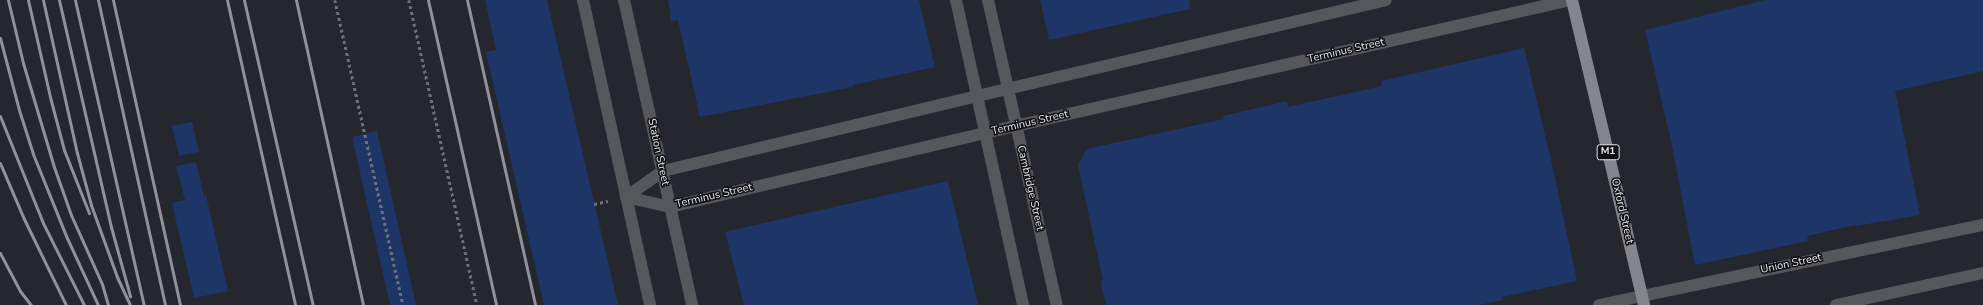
<!DOCTYPE html>
<html>
<head>
<meta charset="utf-8">
<style>
  body { margin:0 }
  #map { position:relative; width:1983px; height:305px; overflow:hidden; background:#24272e; font-family:"Nunito Sans",sans-serif }
  div>[style] { position:absolute }
  .building>* { inset:0; background:#1d3667 }
  .path>* { height:2.5px; margin-top:-1.25px; transform-origin:0; background:repeating-linear-gradient(90deg,#6d7076 0 3px,transparent 0 6px) }
  .minor>* { height:12px; margin:-6px; padding:0 6px; transform-origin:6px; border-radius:6px; background:#56575b }
  .tertiary>* { height:12px; margin:-6px; padding:0 6px; transform-origin:6px; border-radius:6px; background:#56575b }
  .primary>* { height:12px; margin:-6px; padding:0 6px; transform-origin:6px; border-radius:6px; background:#83878d }
  .rail>* { height:3px; margin:-1.5px; padding:0 1.5px; transform-origin:1.5px; border-radius:1.5px; background:#8f9298 }
  span { translate:-50% -50%; white-space:nowrap; text-align:center; line-height:1.15; -webkit-text-stroke:3px #0f1013; paint-order:stroke }
  .shield-label span { padding:1px 3px; background:#0f1013; border:1px solid; border-radius:3px; -webkit-text-stroke-width:0 }
  .shield-label { font-size:10px; color:#e5e8ec; font-weight:700 }
  .street-label { font-size:11px; color:#e5e8ec }
</style>
</head>
<body>
<div id="map">
  <div class="building">
    <div style="clip-path:polygon(485px 0,547px 0,618px 305px,544px 305px,486px 52px,496px 50px)"></div>
    <div style="clip-path:polygon(668px 0,919px 0,935px 67px,853px 85px,853px 87px,700px 117px,678px 20px,671px 21px)"></div>
    <div style="clip-path:polygon(1040px 0,1189px 0,1190px 9px,1049px 40px)"></div>
    <div style="clip-path:polygon(1766px 0,1983px 0,1983px 71px,1895px 91px,1920px 215px,1856px 226px,1855px 225px,1807px 236px,1808px 241px,1695px 265px,1671px 141px,1645px 30px)"></div>
    <div style="clip-path:polygon(1524px 48px,1552px 164px,1577px 281px,1502px 297px,1503px 300px,1479px 305px,1106px 305px,1100px 281px,1103px 280px,1078px 165px,1087px 149px,1224px 119px,1223px 116px,1287px 101px,1288px 107px,1382px 86px,1381px 81px)"></div>
    <div style="clip-path:polygon(192px 122px,199px 152px,179px 156px,172px 126px)"></div>
    <div style="clip-path:polygon(377px 131px,416px 305px,390px 305px,352px 137px)"></div>
    <div style="clip-path:polygon(196px 162px,204px 196px,206px 195px,228px 291px,194px 298px,172px 203px,185px 200px,176px 166px)"></div>
    <div style="clip-path:polygon(948px 181px,978px 305px,744px 305px,725px 232px)"></div>
  </div>
  <div class="path">
    <div style="left:335px;top:0;width:312px;rotate:77.4deg"></div>
    <div style="left:409px;top:0;width:312px;rotate:77.4deg"></div>
    <div style="left:594px;top:204px;width:14px;rotate:-12deg"></div>
  </div>
  <div class="minor">
    <div style="left:583px;top:0;width:312px;rotate:77.6deg"></div>
    <div style="left:624px;top:0;width:312px;rotate:77.4deg"></div>
    <div style="left:626px;top:197px;width:45px;rotate:12.8deg"></div>
    <div style="left:670px;top:207px;width:355px;rotate:-13.2deg"></div>
    <div style="left:626px;top:197px;width:45px;rotate:-35.1deg"></div>
    <div style="left:663px;top:171px;width:354px;rotate:-13.4deg"></div>
    <div style="left:1599px;top:305px;width:392px;rotate:-11.8deg"></div>
    <div style="left:1836px;top:305px;width:150px;rotate:-12.3deg"></div>
  </div>
  <div class="tertiary">
    <div style="left:956px;top:0;width:312px;rotate:77.6deg"></div>
    <div style="left:988px;top:0;width:313px;rotate:77.3deg"></div>
    <div style="left:1007px;top:89px;width:389px;rotate:-13.2deg"></div>
    <div style="left:1016px;top:126px;width:568px;rotate:-12.81deg"></div>
  </div>
  <div class="primary">
    <div style="left:1572px;top:0;width:313px;rotate:76.7deg"></div>
  </div>
  <div class="rail">
    <div style="left:8px;top:0;width:65px;rotate:76.6deg"></div>
    <div style="left:23px;top:63px;width:109px;rotate:73.4deg"></div>
    <div style="left:54px;top:167px;width:51px;rotate:70.5deg"></div>
    <div style="left:71px;top:215px;width:76px;rotate:65.8deg"></div>
    <div style="left:102px;top:284px;width:22px;rotate:74deg"></div>
    <div style="left:28px;top:0;width:99px;rotate:77.2deg"></div>
    <div style="left:50px;top:97px;width:55px;rotate:75.2deg"></div>
    <div style="left:64px;top:150px;width:68px;rotate:68.4deg"></div>
    <div style="left:43px;top:0;width:157px;rotate:77.5deg"></div>
    <div style="left:77px;top:153px;width:54px;rotate:74.9deg"></div>
    <div style="left:91px;top:205px;width:77px;rotate:70.1deg"></div>
    <div style="left:117px;top:277px;width:31px;rotate:65deg"></div>
    <div style="left:59px;top:0;width:233px;rotate:77.1deg"></div>
    <div style="left:111px;top:227px;width:72px;rotate:74.6deg"></div>
    <div style="left:75px;top:0;width:313px;rotate:77.3deg"></div>
    <div style="left:98px;top:0;width:312px;rotate:77.6deg"></div>
    <div style="left:113px;top:0;width:312px;rotate:77.6deg"></div>
    <div style="left:227px;top:0;width:312px;rotate:77.4deg"></div>
    <div style="left:244px;top:0;width:313px;rotate:77.3deg"></div>
    <div style="left:296px;top:0;width:312px;rotate:77.6deg"></div>
    <div style="left:428px;top:0;width:312px;rotate:77.4deg"></div>
    <div style="left:467px;top:0;width:312px;rotate:77.4deg"></div>
    <div style="left:0;top:38px;width:74px;rotate:75.2deg"></div>
    <div style="left:19px;top:110px;width:46px;rotate:72.3deg"></div>
    <div style="left:33px;top:154px;width:91px;rotate:68deg"></div>
    <div style="left:67px;top:238px;width:74px;rotate:65.2deg"></div>
    <div style="left:0;top:116px;width:115px;rotate:68.1deg"></div>
    <div style="left:43px;top:223px;width:92px;rotate:63.4deg"></div>
    <div style="left:0;top:163px;width:61px;rotate:66.8deg"></div>
    <div style="left:24px;top:219px;width:96px;rotate:64deg"></div>
    <div style="left:0;top:253px;width:43px;rotate:62.2deg"></div>
    <div style="left:20px;top:291px;width:18px;rotate:52deg"></div>
  </div>
  <div class="shield-label">
    <span style="left:1608px;top:152px">M1</span>
  </div>
  <div class="street-label">
    <span style="left:1346px;top:51px;rotate:-13deg">Terminus Street</span>
    <span style="left:1030px;top:123px;rotate:-13deg">Terminus Street</span>
    <span style="left:658px;top:152px;rotate:78deg">Station Street</span>
    <span style="left:1030px;top:188px;rotate:77deg">Cambridge Street</span>
    <span style="left:714px;top:196px;rotate:-13deg">Terminus Street</span>
    <span style="left:1622px;top:211px;rotate:77deg">Oxford Street</span>
    <span style="left:1791px;top:264px;rotate:-12deg">Union Street</span>
  </div>
</div>
</body>
</html>
